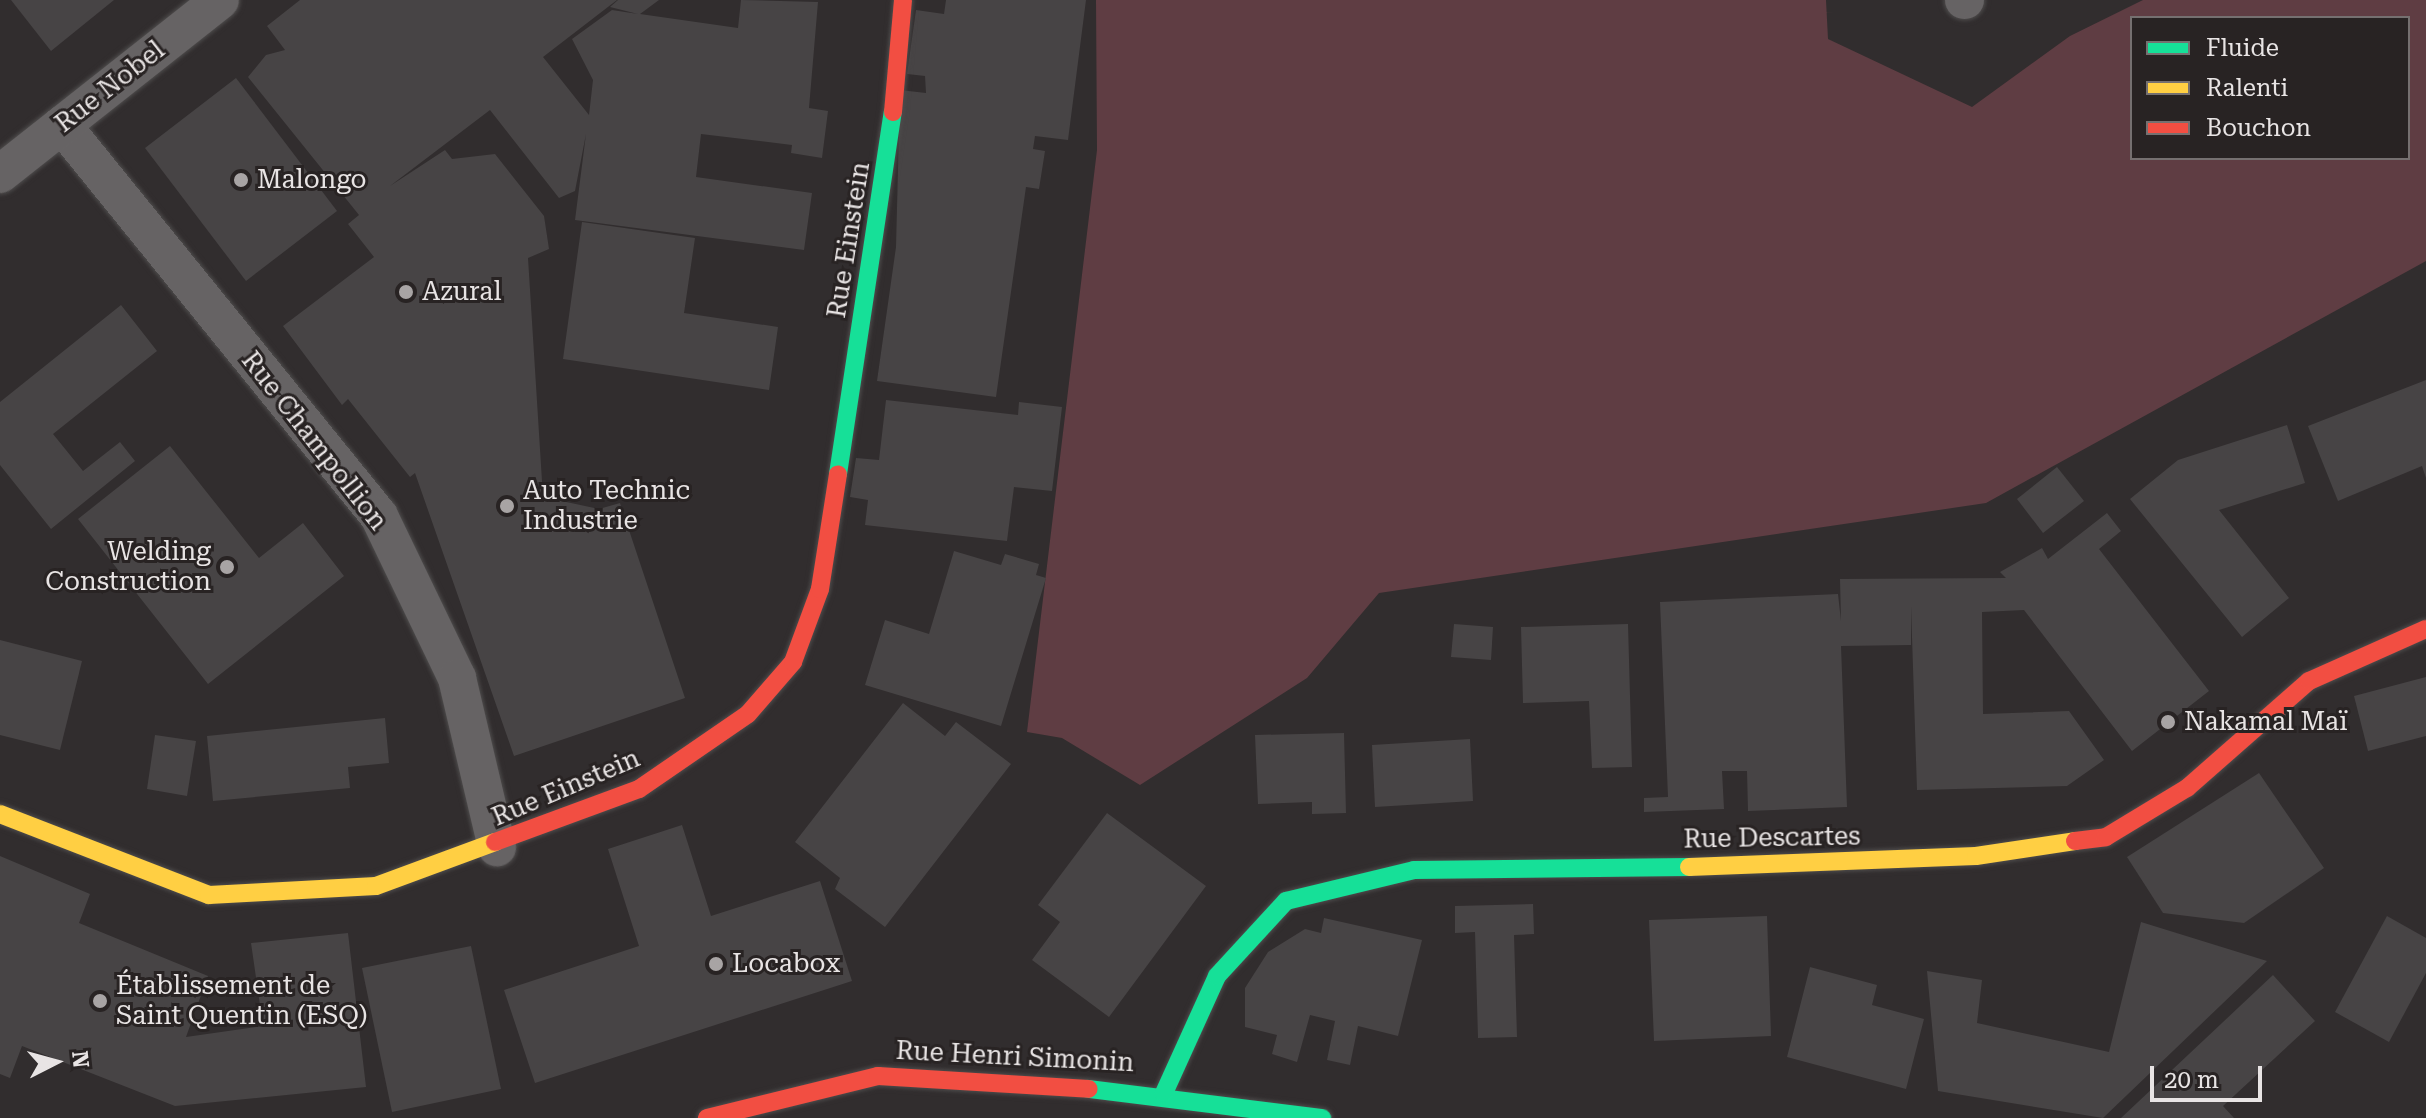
<!DOCTYPE html>
<html>
<head>
<meta charset="utf-8">
<style>
  body { margin:0 }
  #map { position:relative; width:2426px; height:1118px; overflow:hidden; background:#312d2e; font-family:"Roboto Serif",serif }
  div>[style] { position:absolute }
  .green>* { inset:0; background:#5f3d43 }
  .building>* { inset:0; background:#474445 }
  .roads { filter:drop-shadow(0 0 2px #4e4c4c) drop-shadow(0 0 2px #4e4c4c) }
  .street>* { height:38px; margin:-19px; padding:0 19px; transform-origin:19px; border-radius:19px; background:#666364 }
  .fast>* { height:18px; margin:-9px; padding:0 9px; transform-origin:9px; border-radius:9px; background:#16e098 }
  .slow>* { height:18px; margin:-9px; padding:0 9px; transform-origin:9px; border-radius:9px; background:#ffcf43 }
  .jam>* { height:18px; margin:-9px; padding:0 9px; transform-origin:9px; border-radius:9px; background:#f24e42 }
  .dots>* { width:22px; height:22px; translate:-50% -50%; box-sizing:border-box; border:4px solid #282323; border-radius:50% }
  span { translate:-50% -50%; white-space:nowrap; text-align:center; line-height:1.15; -webkit-text-stroke:6px #282323; paint-order:stroke }
  .street-label { font-size:26px; color:#e8e4e4 }
  .poi-label { font-size:26px; color:#e8e4e4 }
  .left { translate:0 -50%; text-align:left }
  .right { translate:-100% -50%; text-align:right }
  .legend { position:absolute; left:2130px; top:16px; width:280px; height:144px; box-sizing:border-box; background:#282323; border:2px solid #757070; margin:0; padding:10px 14px; list-style:none; font-size:24px; color:#e8e4e4 }
  .legend li { display:flex; align-items:center; gap:16px; height:40px }
  .legend b { width:40px; border:2px solid #757070 }
  .north { position:absolute; left:16px; top:1022px; width:80px; height:80px; -webkit-text-stroke:6px #282323; paint-order:stroke; rotate:84deg; font-size:22px; font-weight:700; line-height:32px; text-align:center; color:#e8e4e4 }
  .north::after { content:''; display:block; margin:auto; width:28px; height:36px; background:#e8e4e4; clip-path:polygon(50% 0,100% 100%,50% 72%,0 100%) }
  .scale { position:absolute; left:2150px; top:1066px; width:112px; height:36px; box-sizing:border-box; border:4px solid #e8e4e4; border-top:0; padding-left:10px; font-size:24px; line-height:28px; white-space:nowrap; color:#e8e4e4; -webkit-text-stroke:6px #282323; paint-order:stroke }
</style>
</head>
<body>
<div id="map">
  <div class="green">
    <div style="clip-path:polygon(evenodd,1096px 0,1826px 0,1828px 39px,1972px 107px,2070px 36px,2143px 0,2426px 0,2426px 261px,1986px 503px,1379px 593px,1307px 678px,1140px 785px,1062px 738px,1027px 732px,1097px 150px,1096px 0,2132px 18px,2408px 18px,2408px 158px,2132px 158px,2132px 18px)"></div>
  </div>
  <div class="building">
    <div style="clip-path:polygon(11px 0,114px 0,51px 51px)"></div>
    <div style="clip-path:polygon(300px 0,617px 0,543px 57px,589px 115px,593px 80px,572px 39px,612px 10px,638px 14px,610px 7px,618px 0,659px 0,640px 14px,738px 28px,741px 0,818px 2px,809px 108px,828px 111px,822px 158px,791px 153px,792px 145px,701px 134px,696px 177px,812px 193px,804px 250px,575px 220px,586px 134px,575px 191px,559px 198px,490px 110px,390px 186px,445px 150px,452px 159px,495px 154px,544px 216px,549px 249px,528px 258px,543px 497px,599px 509px,620px 503px,685px 698px,514px 756px,415px 473px,410px 477px,348px 399px,342px 405px,283px 326px,374px 257px,348px 224px,359px 215px,248px 77px,266px 55px,285px 50px,267px 26px)"></div>
    <div style="clip-path:polygon(946px 0,1086px 0,1068px 140px,1035px 136px,1033px 149px,1045px 151px,1039px 189px,1026px 187px,996px 397px,877px 381px,896px 247px,900px 90px,926px 93px,925px 76px,907px 74px,916px 10px,944px 14px)"></div>
    <div style="clip-path:polygon(236px 78px,337px 211px,246px 281px,145px 148px)"></div>
    <div style="clip-path:polygon(582px 222px,695px 238px,684px 313px,778px 327px,769px 390px,563px 359px)"></div>
    <div style="clip-path:polygon(121px 305px,157px 351px,53px 434px,83px 471px,120px 442px,135px 461px,51px 529px,0 465px,0 402px)"></div>
    <div style="clip-path:polygon(2426px 380px,2426px 478px,2422px 466px,2338px 501px,2308px 426px)"></div>
    <div style="clip-path:polygon(886px 400px,1018px 415px,1019px 402px,1062px 407px,1052px 491px,1014px 487px,1007px 541px,865px 525px,868px 500px,850px 497px,856px 458px,879px 460px)"></div>
    <div style="clip-path:polygon(2287px 425px,2305px 483px,2219px 510px,2289px 598px,2242px 637px,2130px 499px,2178px 460px)"></div>
    <div style="clip-path:polygon(170px 446px,259px 558px,303px 523px,344px 576px,208px 684px,78px 519px)"></div>
    <div style="clip-path:polygon(2057px 467px,2084px 501px,2043px 533px,2017px 499px)"></div>
    <div style="clip-path:polygon(2107px 513px,2121px 531px,2099px 549px,2209px 691px,2132px 751px,2024px 610px,1982px 612px,1983px 714px,2069px 711px,2104px 760px,2067px 786px,1917px 790px,1911px 606px,1911px 645px,1841px 646px,1847px 807px,1748px 811px,1747px 771px,1722px 771px,1724px 809px,1644px 812px,1644px 798px,1668px 797px,1660px 602px,1838px 594px,1841px 621px,1840px 579px,2006px 578px,2000px 572px,2042px 548px,2048px 559px)"></div>
    <div style="clip-path:polygon(954px 551px,1001px 565px,1005px 554px,1039px 564px,1036px 575px,1046px 578px,1001px 726px,865px 685px,885px 620px,929px 634px)"></div>
    <div style="clip-path:polygon(1454px 624px,1493px 627px,1491px 660px,1451px 657px)"></div>
    <div style="clip-path:polygon(1628px 624px,1632px 767px,1592px 768px,1589px 701px,1523px 703px,1521px 627px)"></div>
    <div style="clip-path:polygon(0 640px,82px 661px,60px 750px,0 735px)"></div>
    <div style="clip-path:polygon(2426px 677px,2426px 736px,2368px 751px,2354px 696px)"></div>
    <div style="clip-path:polygon(903px 703px,945px 736px,956px 722px,1011px 764px,885px 927px,835px 889px,840px 878px,795px 842px)"></div>
    <div style="clip-path:polygon(385px 718px,389px 763px,348px 767px,350px 788px,213px 801px,207px 736px)"></div>
    <div style="clip-path:polygon(1344px 733px,1346px 813px,1312px 814px,1312px 802px,1258px 804px,1255px 735px)"></div>
    <div style="clip-path:polygon(155px 735px,196px 741px,187px 796px,147px 789px)"></div>
    <div style="clip-path:polygon(1470px 739px,1473px 801px,1375px 807px,1372px 745px)"></div>
    <div style="clip-path:polygon(2259px 773px,2324px 868px,2244px 923px,2163px 913px,2127px 857px)"></div>
    <div style="clip-path:polygon(1107px 813px,1206px 886px,1109px 1017px,1032px 960px,1060px 922px,1038px 905px)"></div>
    <div style="clip-path:polygon(682px 825px,711px 916px,820px 881px,852px 981px,535px 1083px,504px 990px,639px 946px,608px 849px)"></div>
    <div style="clip-path:polygon(0 856px,90px 894px,79px 923px,208px 976px,186px 1037px,263px 1026px,251px 943px,348px 933px,366px 1087px,175px 1106px,22px 1046px,10px 1078px,0 1074px)"></div>
    <div style="clip-path:polygon(1533px 904px,1534px 934px,1514px 935px,1517px 1037px,1478px 1038px,1475px 932px,1455px 933px,1455px 906px)"></div>
    <div style="clip-path:polygon(1767px 916px,1771px 1036px,1654px 1041px,1649px 920px)"></div>
    <div style="clip-path:polygon(2387px 916px,2426px 938px,2426px 973px,2389px 1042px,2335px 1012px)"></div>
    <div style="clip-path:polygon(1324px 918px,1422px 940px,1398px 1036px,1358px 1026px,1350px 1065px,1327px 1060px,1335px 1021px,1310px 1015px,1297px 1062px,1272px 1054px,1277px 1035px,1245px 1027px,1245px 988px,1268px 952px,1305px 929px,1321px 933px)"></div>
    <div style="clip-path:polygon(2141px 922px,2267px 961px,2103px 1118px,1938px 1091px,1927px 971px,1982px 980px,1977px 1023px,2109px 1052px)"></div>
    <div style="clip-path:polygon(471px 946px,501px 1089px,392px 1112px,362px 968px)"></div>
    <div style="clip-path:polygon(1810px 967px,1877px 985px,1872px 1005px,1924px 1019px,1906px 1089px,1787px 1057px)"></div>
    <div style="clip-path:polygon(2273px 975px,2315px 1021px,2223px 1106px,2234px 1118px,2121px 1118px)"></div>
  </div>
  <div class="roads">
    <div class="street">
      <div style="left:1964px;top:0;width:1px"></div>
      <div style="left:62px;top:125px;width:503px;rotate:50.97deg"></div>
      <div style="left:379px;top:516px;width:180px;rotate:64.3deg"></div>
      <div style="left:457px;top:678px;width:174px;rotate:76.7deg"></div>
      <div style="left:0;top:174px;width:280px;rotate:-38.3deg"></div>
    </div>
    <div class="fast">
      <div style="left:838px;top:474px;width:366px;rotate:-81.4deg"></div>
      <div style="left:1089px;top:1089px;width:235px;rotate:7.1deg"></div>
      <div style="left:1164px;top:1093px;width:128px;rotate:-65.6deg"></div>
      <div style="left:1217px;top:976px;width:102px;rotate:-47.4deg"></div>
      <div style="left:1286px;top:901px;width:132px;rotate:-13.6deg"></div>
      <div style="left:1414px;top:870px;width:275px;rotate:-0.6deg"></div>
    </div>
    <div class="slow">
      <div style="left:0;top:814px;width:224px;rotate:21.2deg"></div>
      <div style="left:209px;top:895px;width:167px;rotate:-3.1deg"></div>
      <div style="left:376px;top:886px;width:127px;rotate:-20.3deg"></div>
      <div style="left:1689px;top:867px;width:287px;rotate:-2.2deg"></div>
      <div style="left:1976px;top:856px;width:100px;rotate:-8.6deg"></div>
    </div>
    <div class="jam">
      <div style="left:893px;top:112px;width:112px;rotate:-84.9deg"></div>
      <div style="left:2075px;top:841px;width:31px;rotate:-7deg"></div>
      <div style="left:2106px;top:837px;width:95px;rotate:-31.2deg"></div>
      <div style="left:2187px;top:788px;width:162px;rotate:-41.3deg"></div>
      <div style="left:2309px;top:681px;width:128px;rotate:-24deg"></div>
      <div style="left:495px;top:842px;width:153px;rotate:-20.2deg"></div>
      <div style="left:639px;top:789px;width:132px;rotate:-34.5deg"></div>
      <div style="left:748px;top:714px;width:69px;rotate:-49.1deg"></div>
      <div style="left:793px;top:662px;width:78px;rotate:-69.7deg"></div>
      <div style="left:820px;top:589px;width:116px;rotate:-81.1deg"></div>
      <div style="left:707px;top:1118px;width:176px;rotate:-13.8deg"></div>
      <div style="left:878px;top:1076px;width:211px;rotate:3.5deg"></div>
    </div>
  </div>
  <div class="dots">
    <div style="left:241px;top:180px;background:#a8a4a4"></div>
    <div style="left:406px;top:292px;background:#a8a4a4"></div>
    <div style="left:507px;top:506px;background:#a8a4a4"></div>
    <div style="left:227px;top:567px;background:#a8a4a4"></div>
    <div style="left:2168px;top:722px;background:#a8a4a4"></div>
    <div style="left:716px;top:964px;background:#a8a4a4"></div>
    <div style="left:100px;top:1001px;background:#a8a4a4"></div>
  </div>
  <div class="street-label">
    <span style="left:110px;top:87px;rotate:-38deg">Rue Nobel</span>
    <span style="left:849px;top:240px;rotate:-81deg">Rue Einstein</span>
    <span style="left:314px;top:441px;rotate:52deg">Rue Champollion</span>
    <span style="left:566px;top:788px;rotate:-23deg">Rue Einstein</span>
    <span style="left:1772px;top:838px;rotate:-1deg">Rue Descartes</span>
    <span style="left:1015px;top:1057px;rotate:3deg">Rue Henri Simonin</span>
  </div>
  <div class="poi-label">
    <span class="left" style="left:257px;top:180px">Malongo</span>
    <span class="left" style="left:422px;top:292px">Azural</span>
    <span class="left" style="left:523px;top:506px">Auto Technic<br>Industrie</span>
    <span class="right" style="left:211px;top:567px">Welding<br>Construction</span>
    <span class="left" style="left:2184px;top:722px">Nakamal Maï</span>
    <span class="left" style="left:732px;top:964px">Locabox</span>
    <span class="left" style="left:116px;top:1001px">Établissement de<br>Saint Quentin (ESQ)</span>
  </div>
  <ul class="legend">
  <li><b style="height:10px;background:#16e098"></b>Fluide</li>
  <li><b style="height:10px;background:#ffcf43"></b>Ralenti</li>
  <li><b style="height:10px;background:#f24e42"></b>Bouchon</li>
  </ul>
  <div class="north">N</div>
  <div class="scale">20 m</div>
</div>
</body>
</html>
